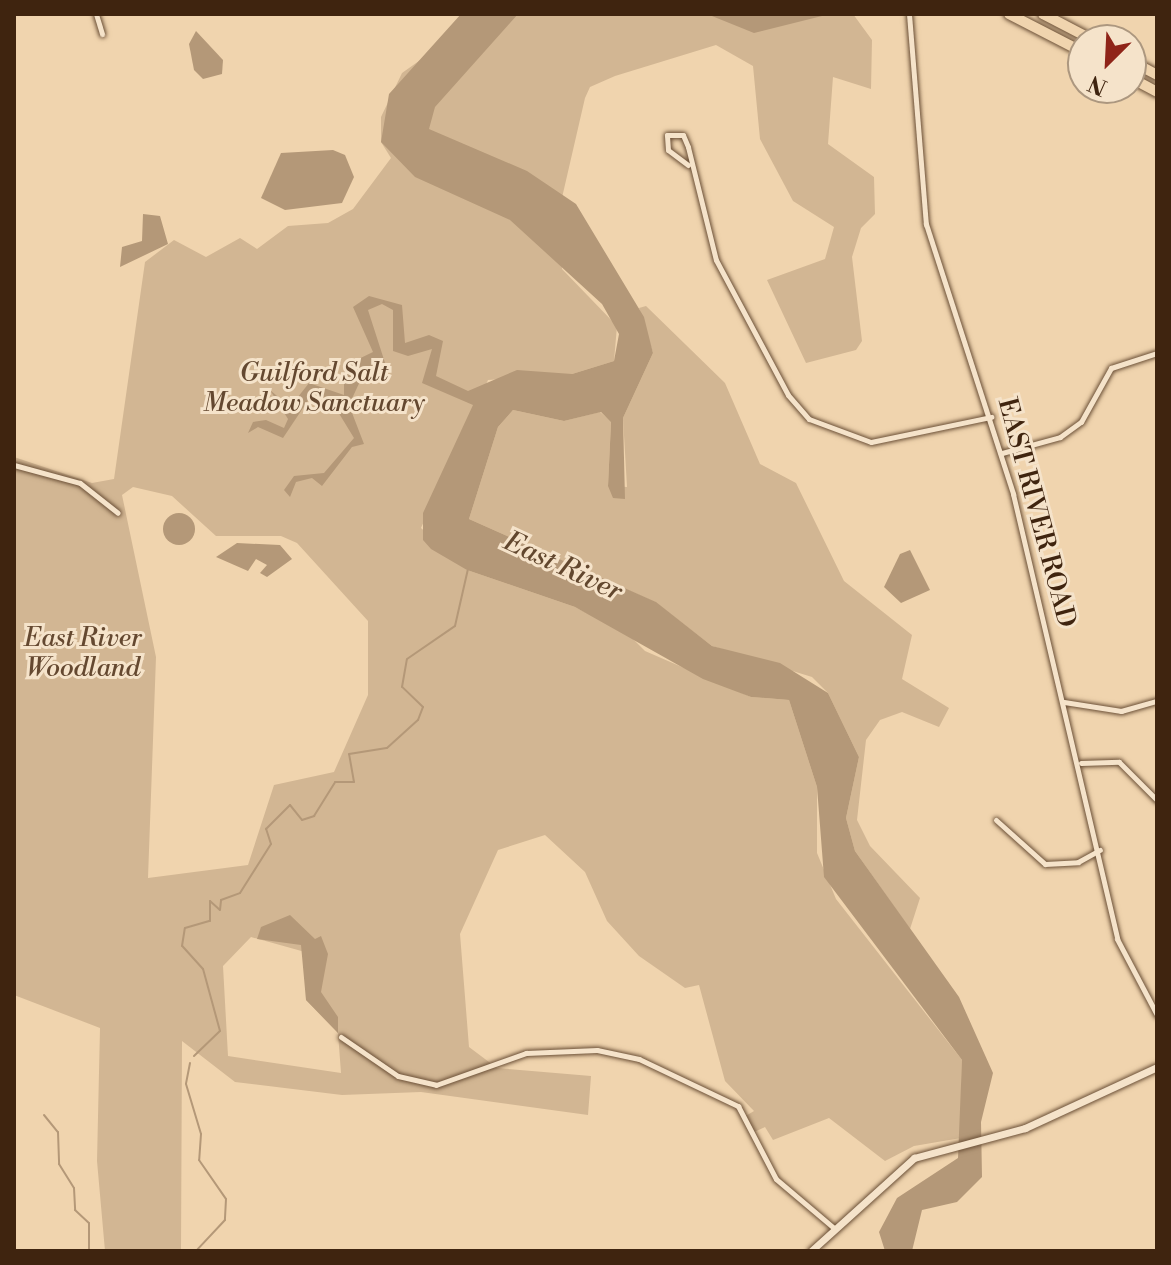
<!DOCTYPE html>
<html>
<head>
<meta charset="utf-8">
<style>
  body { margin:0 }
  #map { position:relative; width:1171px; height:1265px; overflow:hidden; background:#f0d4ae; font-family:"Libre Bodoni",serif }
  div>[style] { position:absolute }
  .green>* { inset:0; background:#d2b693 }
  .water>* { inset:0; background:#b49878 }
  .round { border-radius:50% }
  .stream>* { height:2px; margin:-1px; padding:0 1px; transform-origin:1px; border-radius:1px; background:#b49878 }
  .roads { filter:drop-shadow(0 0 2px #6b5037) drop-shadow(0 0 2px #6b5037) }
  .minor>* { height:5px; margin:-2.5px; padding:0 2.5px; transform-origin:2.5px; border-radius:2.5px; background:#f5e3ca }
  .tertiary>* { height:7px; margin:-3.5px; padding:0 3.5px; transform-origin:3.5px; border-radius:3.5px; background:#f5e3ca }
  .motorway>* { height:10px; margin:-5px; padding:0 5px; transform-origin:5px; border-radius:5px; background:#f0d4ae }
  span { translate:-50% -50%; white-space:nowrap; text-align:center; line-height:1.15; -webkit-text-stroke:6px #f5e3ca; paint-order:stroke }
  .park-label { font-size:26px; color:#644830; font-style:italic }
  .street-label { font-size:26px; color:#3f240f }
  .water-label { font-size:28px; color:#62472e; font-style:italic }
  .frame { position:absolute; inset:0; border:16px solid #3f240f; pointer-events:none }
  .north { position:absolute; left:1067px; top:24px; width:80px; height:80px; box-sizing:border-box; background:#f5e3ca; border:2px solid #ac977f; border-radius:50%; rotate:204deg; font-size:22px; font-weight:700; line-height:32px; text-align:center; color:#3f240f }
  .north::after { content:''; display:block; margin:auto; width:28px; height:36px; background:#8f2418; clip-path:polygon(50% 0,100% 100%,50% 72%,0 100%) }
</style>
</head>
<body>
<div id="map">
  <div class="green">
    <div style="clip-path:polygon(evenodd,485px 14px,853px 14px,872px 40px,871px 89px,833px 77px,828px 144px,874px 177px,875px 214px,861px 228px,852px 257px,862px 341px,856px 350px,806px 363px,767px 280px,825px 259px,834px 227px,793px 201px,760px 139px,753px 66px,716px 45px,615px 76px,590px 87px,585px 98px,561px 202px,562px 269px,617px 326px,614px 361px,572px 374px,488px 380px,421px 528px,467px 570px,575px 607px,628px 634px,645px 651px,751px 697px,789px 700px,817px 787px,817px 853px,836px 899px,962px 1060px,961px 1138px,914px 1146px,885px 1161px,829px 1118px,773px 1140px,765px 1127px,752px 1133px,744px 1117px,754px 1111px,725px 1081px,699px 985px,685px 988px,639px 956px,607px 921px,585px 872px,545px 835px,498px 850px,460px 934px,469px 1047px,497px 1068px,591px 1076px,588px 1115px,421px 1092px,342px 1095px,235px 1082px,182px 1041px,181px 1251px,105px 1251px,97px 1161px,100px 1028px,14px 995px,14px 457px,92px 483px,114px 479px,145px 262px,174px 240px,206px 257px,240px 238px,257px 249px,288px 226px,328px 223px,353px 209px,391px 158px,381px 142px,381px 117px,402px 73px,485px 14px,133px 487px,172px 496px,216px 536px,281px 536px,297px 543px,368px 621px,368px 695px,334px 772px,274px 785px,248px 865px,148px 878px,156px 657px,122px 495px,133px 487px,485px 14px,251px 937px,305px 952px,306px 1000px,338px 1033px,341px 1073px,228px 1056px,223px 966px,251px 937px)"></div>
    <div style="clip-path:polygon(646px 306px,725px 383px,760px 464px,796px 483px,844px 581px,912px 635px,902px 679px,949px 708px,939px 727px,902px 712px,880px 720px,866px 740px,857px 820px,870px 846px,920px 898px,910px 929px,855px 851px,846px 818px,859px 757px,828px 693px,812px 677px,712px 646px,655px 602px,469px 519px,498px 427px,513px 410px,564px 421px,600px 412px,611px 421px,608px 486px,627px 487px,623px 418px,653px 353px,639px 308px)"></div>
  </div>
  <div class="water">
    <div style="clip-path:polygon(461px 14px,518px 14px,435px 107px,429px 129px,527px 171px,576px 204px,644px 317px,653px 353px,623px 418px,625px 499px,613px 498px,608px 486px,611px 422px,601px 412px,564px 421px,513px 410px,498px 427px,469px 519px,656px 602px,712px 646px,780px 663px,828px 693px,859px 757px,846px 818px,855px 851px,959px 997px,993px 1073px,981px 1122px,982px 1177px,957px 1202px,922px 1210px,912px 1251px,885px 1251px,879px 1232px,897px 1198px,958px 1158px,962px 1060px,824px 877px,817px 787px,789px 700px,751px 697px,703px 679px,575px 607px,467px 570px,431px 549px,423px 540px,423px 513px,473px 405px,422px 383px,432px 349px,408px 356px,393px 351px,393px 310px,382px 304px,368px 310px,387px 369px,375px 382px,362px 377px,349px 405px,364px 444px,352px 447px,322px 486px,312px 478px,296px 482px,290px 497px,284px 490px,294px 476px,324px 473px,354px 438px,332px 402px,313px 393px,283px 438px,258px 427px,248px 433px,253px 422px,266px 420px,284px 428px,288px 419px,270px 390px,290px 407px,309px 383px,344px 395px,344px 366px,373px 352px,353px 307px,369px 296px,402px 305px,405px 343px,429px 335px,443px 341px,436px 376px,468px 391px,517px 370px,572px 374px,614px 361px,619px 334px,602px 304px,510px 220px,415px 177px,381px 142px,389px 94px)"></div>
    <div style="clip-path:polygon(707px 14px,830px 14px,754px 33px)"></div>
    <div style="clip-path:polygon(196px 31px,223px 60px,222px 74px,203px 79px,194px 70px,189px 44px)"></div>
    <div style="clip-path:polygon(333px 150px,345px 155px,354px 177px,342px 203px,285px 210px,261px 198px,281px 153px)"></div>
    <div style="clip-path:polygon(143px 214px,160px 216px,168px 244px,120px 267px,122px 247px,142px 241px)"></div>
    <div class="round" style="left:163px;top:513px;width:32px;height:32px"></div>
    <div style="clip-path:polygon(237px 543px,280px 545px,292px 559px,267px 577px,260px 573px,267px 565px,256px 559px,248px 571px,216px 557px)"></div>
    <div style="clip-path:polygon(910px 550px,930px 590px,901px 603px,884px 587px,900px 554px)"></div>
    <div style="clip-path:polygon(290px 915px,315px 939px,321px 936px,328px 954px,321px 992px,338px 1017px,338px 1033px,306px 1000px,301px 945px,257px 939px,261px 927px)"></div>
  </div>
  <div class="stream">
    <div style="left:194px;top:1056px;width:36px;rotate:-44deg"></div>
    <div style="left:220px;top:1031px;width:64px;rotate:-105.3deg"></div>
    <div style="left:203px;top:969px;width:31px;rotate:-132deg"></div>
    <div style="left:182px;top:946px;width:18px;rotate:-81deg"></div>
    <div style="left:185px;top:928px;width:26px;rotate:-16deg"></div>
    <div style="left:210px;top:921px;width:20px;rotate:-90deg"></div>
    <div style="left:210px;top:901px;width:13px;rotate:42deg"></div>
    <div style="left:220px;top:910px;width:10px;rotate:-84deg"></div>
    <div style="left:221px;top:900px;width:20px;rotate:-20deg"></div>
    <div style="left:240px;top:893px;width:58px;rotate:-57.7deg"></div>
    <div style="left:271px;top:844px;width:16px;rotate:-108deg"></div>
    <div style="left:266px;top:829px;width:34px;rotate:-45deg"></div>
    <div style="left:290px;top:805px;width:19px;rotate:51deg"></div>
    <div style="left:302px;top:820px;width:13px;rotate:-18deg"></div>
    <div style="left:314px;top:816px;width:40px;rotate:-58deg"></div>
    <div style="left:335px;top:782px;width:19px"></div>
    <div style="left:354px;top:782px;width:28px;rotate:-100deg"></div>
    <div style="left:349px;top:754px;width:38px;rotate:-9deg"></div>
    <div style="left:387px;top:748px;width:42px;rotate:-42.1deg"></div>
    <div style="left:418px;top:720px;width:14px;rotate:-69deg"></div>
    <div style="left:423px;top:707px;width:29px;rotate:-136deg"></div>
    <div style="left:402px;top:687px;width:28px;rotate:-80deg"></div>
    <div style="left:407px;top:659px;width:58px;rotate:-34.5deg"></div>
    <div style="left:455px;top:626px;width:58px;rotate:-77.2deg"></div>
    <div style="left:190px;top:1063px;width:21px;rotate:101deg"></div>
    <div style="left:186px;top:1084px;width:52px;rotate:73.3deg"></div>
    <div style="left:201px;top:1134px;width:26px;rotate:94deg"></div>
    <div style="left:199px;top:1160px;width:47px;rotate:55.3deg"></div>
    <div style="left:226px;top:1199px;width:21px;rotate:93deg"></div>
    <div style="left:225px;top:1220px;width:42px;rotate:133.1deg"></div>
    <div style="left:44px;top:1115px;width:22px;rotate:51deg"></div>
    <div style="left:58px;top:1132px;width:32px;rotate:88deg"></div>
    <div style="left:59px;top:1164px;width:28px;rotate:58deg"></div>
    <div style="left:74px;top:1188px;width:22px;rotate:87deg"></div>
    <div style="left:75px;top:1210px;width:19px;rotate:43deg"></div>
    <div style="left:89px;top:1223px;width:28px;rotate:90deg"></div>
  </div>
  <div class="roads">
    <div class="minor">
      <div style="left:96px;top:14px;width:21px;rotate:73deg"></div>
      <div style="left:909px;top:14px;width:211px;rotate:85.4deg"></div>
      <div style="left:926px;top:224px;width:284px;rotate:72.1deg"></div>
      <div style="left:1013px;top:494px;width:457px;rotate:76.8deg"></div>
      <div style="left:1117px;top:939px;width:86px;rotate:62.2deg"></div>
      <div style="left:688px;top:165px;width:25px;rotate:-143deg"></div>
      <div style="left:668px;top:150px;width:15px;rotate:-94deg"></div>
      <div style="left:667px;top:135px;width:16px"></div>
      <div style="left:683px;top:135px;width:13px;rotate:67deg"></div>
      <div style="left:688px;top:147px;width:116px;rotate:76.1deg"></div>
      <div style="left:716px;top:260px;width:153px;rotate:61.9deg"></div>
      <div style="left:788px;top:395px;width:32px;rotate:49deg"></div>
      <div style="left:809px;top:419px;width:66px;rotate:20.4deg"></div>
      <div style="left:871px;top:442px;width:123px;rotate:-11.8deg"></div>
      <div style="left:1002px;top:453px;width:60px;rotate:-15.4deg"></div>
      <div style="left:1060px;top:437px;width:26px;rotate:-36deg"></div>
      <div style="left:1081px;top:422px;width:62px;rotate:-60.9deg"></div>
      <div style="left:1111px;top:368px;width:48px;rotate:-18.1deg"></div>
      <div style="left:14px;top:465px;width:68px;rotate:15.3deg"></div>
      <div style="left:80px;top:483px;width:48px;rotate:38.3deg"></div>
      <div style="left:1064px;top:702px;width:58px;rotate:9deg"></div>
      <div style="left:1121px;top:711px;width:37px;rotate:-16deg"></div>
      <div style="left:1081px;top:763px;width:38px;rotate:-2deg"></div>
      <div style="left:1119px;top:762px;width:54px;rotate:45deg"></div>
      <div style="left:996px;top:820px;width:66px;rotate:41.9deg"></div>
      <div style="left:1045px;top:864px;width:33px;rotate:-3deg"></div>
      <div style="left:1078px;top:862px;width:25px;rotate:-29deg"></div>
      <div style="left:341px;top:1037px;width:69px;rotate:34.4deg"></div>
      <div style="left:398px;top:1076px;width:39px;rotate:13deg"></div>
      <div style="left:436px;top:1085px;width:96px;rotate:-19.6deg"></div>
      <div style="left:526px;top:1053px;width:71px;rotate:-2.4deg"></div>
      <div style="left:597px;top:1050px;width:43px;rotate:12.1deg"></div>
      <div style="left:639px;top:1059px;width:110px;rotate:25.4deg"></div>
      <div style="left:738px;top:1106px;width:82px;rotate:62.5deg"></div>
      <div style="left:776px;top:1179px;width:76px;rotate:40.2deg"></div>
    </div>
    <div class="tertiary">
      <div style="left:811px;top:1251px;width:139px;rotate:-42.1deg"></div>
      <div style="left:914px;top:1158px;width:115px;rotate:-15.1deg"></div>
      <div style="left:1025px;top:1128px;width:145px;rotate:-24.8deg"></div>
    </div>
    <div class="motorway">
      <div style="left:1009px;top:14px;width:83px;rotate:27.2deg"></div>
      <div style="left:1043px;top:14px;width:56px;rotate:27.5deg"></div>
      <div style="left:1131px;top:61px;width:30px;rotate:28deg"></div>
      <div style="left:1131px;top:78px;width:30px;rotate:28deg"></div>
    </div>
  </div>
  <div class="park-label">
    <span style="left:314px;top:389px">Guilford Salt<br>Meadow Sanctuary</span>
    <span style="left:83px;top:654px">East River<br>Woodland</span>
  </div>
  <div class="street-label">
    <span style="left:1036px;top:513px;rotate:75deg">EAST RIVER ROAD</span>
  </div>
  <div class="water-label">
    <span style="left:563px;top:567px;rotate:25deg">East River</span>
  </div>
  <div class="frame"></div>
  <div class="north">N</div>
</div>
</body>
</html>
